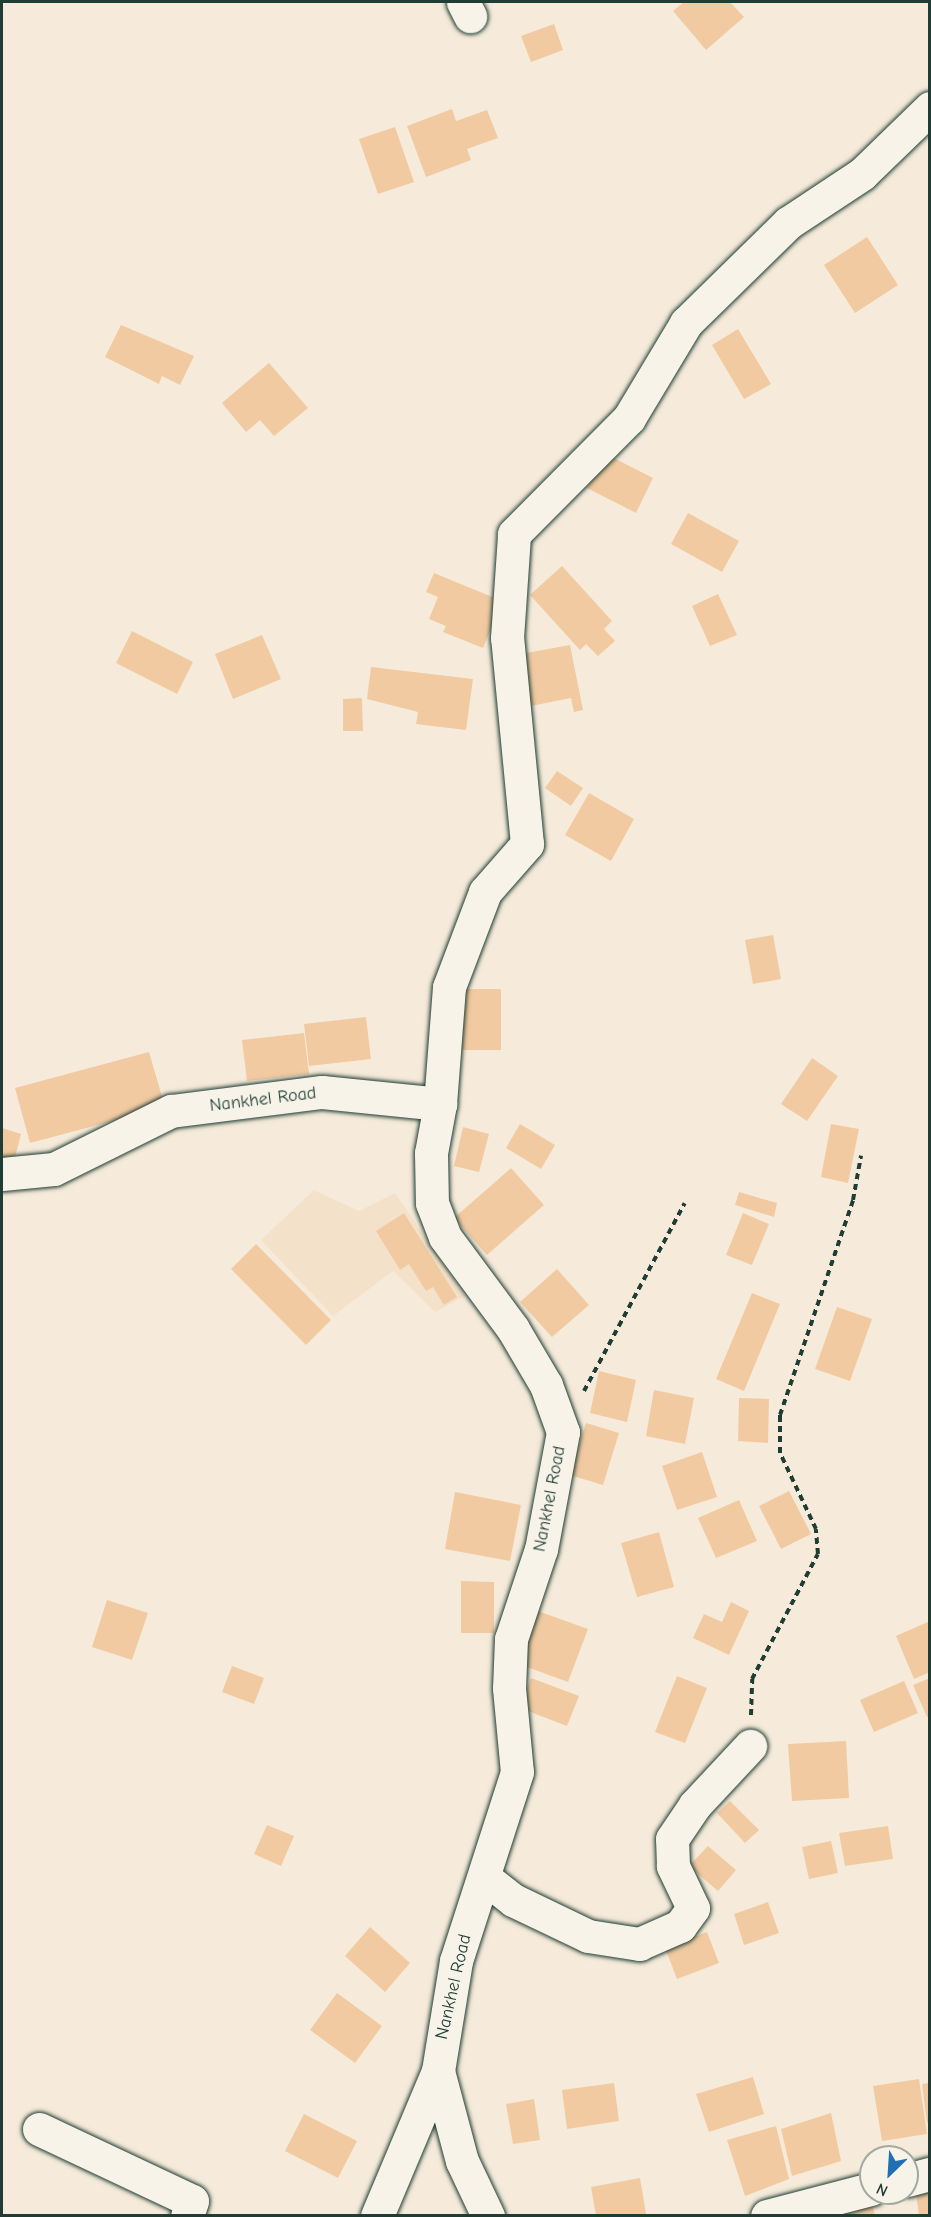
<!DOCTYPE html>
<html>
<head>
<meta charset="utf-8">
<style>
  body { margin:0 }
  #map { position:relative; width:931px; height:2217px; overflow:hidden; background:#f6ebda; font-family:"Comic Neue",sans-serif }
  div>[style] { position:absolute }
  .built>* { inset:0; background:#f4e1c9 }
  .building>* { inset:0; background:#f1caa1 }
  .path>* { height:4px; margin-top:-2px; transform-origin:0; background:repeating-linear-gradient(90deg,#1f3d34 0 6px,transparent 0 10.5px) }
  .roads { filter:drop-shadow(0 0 2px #1f3d34) drop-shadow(0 0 2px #1f3d34) }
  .minor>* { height:33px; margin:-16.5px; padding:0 16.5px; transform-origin:16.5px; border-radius:16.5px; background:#f7f3e8 }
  span { translate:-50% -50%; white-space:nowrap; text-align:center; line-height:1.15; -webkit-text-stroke:6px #f7f3e8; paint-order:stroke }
  .street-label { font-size:18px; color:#1f3d34 }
  .frame { position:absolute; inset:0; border:3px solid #1f3d34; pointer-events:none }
  .north { position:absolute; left:859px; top:2145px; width:60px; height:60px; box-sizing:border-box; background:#f7f3e8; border:2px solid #a1aaa0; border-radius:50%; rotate:205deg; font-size:16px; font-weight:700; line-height:24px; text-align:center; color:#1f3d34 }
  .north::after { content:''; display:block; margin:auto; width:21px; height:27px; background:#1f6fb2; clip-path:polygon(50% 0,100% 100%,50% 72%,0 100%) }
</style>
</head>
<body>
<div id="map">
  <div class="built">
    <div style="clip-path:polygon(314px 1190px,359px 1211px,395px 1193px,465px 1296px,435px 1312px,393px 1271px,333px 1316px,261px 1240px)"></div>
  </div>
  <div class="building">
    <div style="clip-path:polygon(684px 2px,730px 2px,744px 17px,706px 50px,673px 11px)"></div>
    <div style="clip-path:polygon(554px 24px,563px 50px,531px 62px,521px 36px)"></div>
    <div style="clip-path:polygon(452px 109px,456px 121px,487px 110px,498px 138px,467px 149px,471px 160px,426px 177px,407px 126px)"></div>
    <div style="clip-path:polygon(395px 127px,414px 182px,378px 194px,359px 139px)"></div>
    <div style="clip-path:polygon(867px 237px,898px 285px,855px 313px,824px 265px)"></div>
    <div style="clip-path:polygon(121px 325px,194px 356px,180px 385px,162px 376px,159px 384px,105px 357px)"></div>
    <div style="clip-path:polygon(738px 329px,771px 384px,744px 399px,712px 345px)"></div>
    <div style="clip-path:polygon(269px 363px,308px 408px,274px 436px,260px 420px,246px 432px,222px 403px)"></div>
    <div style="clip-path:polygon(604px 453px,653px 478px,636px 513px,587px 488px)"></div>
    <div style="clip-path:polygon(688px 513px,739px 541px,722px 572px,671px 544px)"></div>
    <div style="clip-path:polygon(562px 566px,612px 621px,604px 629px,615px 641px,598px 656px,586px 644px,580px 650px,530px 595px)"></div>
    <div style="clip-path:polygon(434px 573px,502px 601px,483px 648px,443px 632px,446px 626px,429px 619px,438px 597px,426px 592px)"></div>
    <div style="clip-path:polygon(718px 594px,737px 635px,710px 646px,692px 606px)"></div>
    <div style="clip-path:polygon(132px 631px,193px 662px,177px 694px,116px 663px)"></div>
    <div style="clip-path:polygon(262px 635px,281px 679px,233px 699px,215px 654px)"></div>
    <div style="clip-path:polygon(570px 645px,583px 710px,574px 712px,571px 698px,531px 706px,521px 654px)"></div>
    <div style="clip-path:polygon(371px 667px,473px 679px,466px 730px,416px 724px,418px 712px,367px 699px)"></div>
    <div style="clip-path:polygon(362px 698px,363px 731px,343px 731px,343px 699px)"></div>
    <div style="clip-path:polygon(557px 771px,583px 788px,571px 806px,545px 788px)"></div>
    <div style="clip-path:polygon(589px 793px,634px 819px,611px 861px,565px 835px)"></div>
    <div style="clip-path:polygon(773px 935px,781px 979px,753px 984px,745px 940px)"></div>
    <div style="clip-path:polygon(457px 989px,501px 989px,501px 1050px,457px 1050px)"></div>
    <div style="clip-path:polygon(366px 1017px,371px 1059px,309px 1066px,304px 1024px)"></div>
    <div style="clip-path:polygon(304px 1033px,309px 1074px,247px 1081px,242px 1040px)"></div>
    <div style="clip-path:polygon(149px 1052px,165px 1107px,30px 1143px,15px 1088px)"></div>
    <div style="clip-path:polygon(812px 1058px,838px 1076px,807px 1121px,781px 1104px)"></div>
    <div style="clip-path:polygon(520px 1124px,555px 1145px,541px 1169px,506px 1148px)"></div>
    <div style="clip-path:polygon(831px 1124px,859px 1129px,848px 1183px,821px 1177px)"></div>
    <div style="clip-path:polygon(463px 1127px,489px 1134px,479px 1172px,454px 1166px)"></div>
    <div style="clip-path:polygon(2px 1128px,21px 1134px,13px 1165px,2px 1161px)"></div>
    <div style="clip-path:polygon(511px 1168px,544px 1205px,487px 1255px,454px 1218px)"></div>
    <div style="clip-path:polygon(739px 1192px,777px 1203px,774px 1217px,735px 1205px)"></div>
    <div style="clip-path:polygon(404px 1213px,457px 1297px,444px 1305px,433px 1287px,426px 1291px,409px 1264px,400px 1270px,376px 1231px)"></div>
    <div style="clip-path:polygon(743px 1213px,769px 1224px,752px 1265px,726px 1255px)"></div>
    <div style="clip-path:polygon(256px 1244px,331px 1320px,306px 1345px,231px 1269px)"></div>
    <div style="clip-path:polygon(557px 1269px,589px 1305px,552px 1337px,520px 1302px)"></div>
    <div style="clip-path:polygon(752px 1293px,780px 1304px,744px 1391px,716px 1379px)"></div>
    <div style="clip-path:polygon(837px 1307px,872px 1319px,850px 1381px,815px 1369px)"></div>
    <div style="clip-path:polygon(599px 1371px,636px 1380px,627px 1422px,590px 1413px)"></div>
    <div style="clip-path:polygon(654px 1390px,694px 1398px,685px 1444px,646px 1436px)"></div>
    <div style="clip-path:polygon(739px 1398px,769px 1399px,768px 1443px,738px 1441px)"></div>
    <div style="clip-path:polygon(586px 1423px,619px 1433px,603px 1485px,570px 1475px)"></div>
    <div style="clip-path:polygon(702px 1452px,717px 1497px,677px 1510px,662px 1466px)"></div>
    <div style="clip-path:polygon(789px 1491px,811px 1534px,781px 1549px,759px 1506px)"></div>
    <div style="clip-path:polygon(455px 1492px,521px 1505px,510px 1561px,445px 1549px)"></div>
    <div style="clip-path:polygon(739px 1500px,757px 1541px,716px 1558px,698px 1518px)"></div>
    <div style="clip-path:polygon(659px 1532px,674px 1587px,637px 1597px,621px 1543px)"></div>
    <div style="clip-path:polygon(461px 1581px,494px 1582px,494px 1633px,461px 1633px)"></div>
    <div style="clip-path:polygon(107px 1600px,148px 1613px,132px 1660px,92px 1647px)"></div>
    <div style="clip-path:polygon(731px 1602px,749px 1611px,729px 1655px,693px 1638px,704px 1614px,722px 1622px)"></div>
    <div style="clip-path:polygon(535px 1610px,588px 1629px,568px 1682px,516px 1663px)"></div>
    <div style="clip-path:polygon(930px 1621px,930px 1672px,914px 1679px,896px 1636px)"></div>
    <div style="clip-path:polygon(232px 1666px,264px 1678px,254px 1704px,222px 1692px)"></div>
    <div style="clip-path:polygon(677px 1676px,707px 1688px,685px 1743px,655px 1732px)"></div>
    <div style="clip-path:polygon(531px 1678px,579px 1696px,567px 1726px,520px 1708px)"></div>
    <div style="clip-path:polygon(930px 1678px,930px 1716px,927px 1717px,913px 1685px)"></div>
    <div style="clip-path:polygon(904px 1681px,918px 1713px,874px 1732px,860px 1700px)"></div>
    <div style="clip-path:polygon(846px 1741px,849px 1798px,792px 1801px,788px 1744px)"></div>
    <div style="clip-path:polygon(730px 1801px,759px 1830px,745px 1843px,717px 1813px)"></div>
    <div style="clip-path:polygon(267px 1825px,294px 1836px,281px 1866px,254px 1854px)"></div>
    <div style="clip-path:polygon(888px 1826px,893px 1859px,845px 1866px,839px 1833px)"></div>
    <div style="clip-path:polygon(831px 1841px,838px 1873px,809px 1879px,802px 1847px)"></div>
    <div style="clip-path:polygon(708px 1846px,736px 1870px,718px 1891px,689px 1866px)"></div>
    <div style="clip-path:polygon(768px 1902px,779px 1933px,744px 1945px,734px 1914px)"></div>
    <div style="clip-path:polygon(370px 1927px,410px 1963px,385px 1992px,345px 1956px)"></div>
    <div style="clip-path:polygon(707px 1932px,719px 1963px,677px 1979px,665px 1948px)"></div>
    <div style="clip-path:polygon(337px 1993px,382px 2026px,355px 2063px,310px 2030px)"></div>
    <div style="clip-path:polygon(753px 2077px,764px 2114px,709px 2132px,696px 2094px)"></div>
    <div style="clip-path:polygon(919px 2079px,927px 2134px,882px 2141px,873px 2086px)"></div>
    <div style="clip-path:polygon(614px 2083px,619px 2121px,567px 2129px,562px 2090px)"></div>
    <div style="clip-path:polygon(930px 2083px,930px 2122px,927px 2123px,922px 2084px)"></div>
    <div style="clip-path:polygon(534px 2099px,540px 2140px,513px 2144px,506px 2104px)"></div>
    <div style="clip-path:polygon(831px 2113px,841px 2161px,792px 2176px,781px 2129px)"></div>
    <div style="clip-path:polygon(304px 2114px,357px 2141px,338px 2178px,285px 2151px)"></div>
    <div style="clip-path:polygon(776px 2126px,789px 2179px,745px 2196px,727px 2140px)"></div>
    <div style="clip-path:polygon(640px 2178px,646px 2214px,596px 2216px,591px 2187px)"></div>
    <div style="clip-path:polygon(930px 2192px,930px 2216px,919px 2216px,916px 2193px)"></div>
    <div style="clip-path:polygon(871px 2199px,875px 2216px,836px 2216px,834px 2208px)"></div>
  </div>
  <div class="path">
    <div style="left:584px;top:1391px;width:213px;rotate:-61.8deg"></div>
    <div style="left:751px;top:1715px;width:36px;rotate:-88deg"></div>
    <div style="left:752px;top:1679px;width:141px;rotate:-62.2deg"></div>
    <div style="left:818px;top:1554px;width:25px;rotate:-95deg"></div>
    <div style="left:816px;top:1529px;width:84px;rotate:-115.3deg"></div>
    <div style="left:780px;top:1453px;width:38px;rotate:-90deg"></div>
    <div style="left:780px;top:1415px;width:227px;rotate:-71.2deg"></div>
    <div style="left:853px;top:1200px;width:45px;rotate:-79.7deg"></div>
  </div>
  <div class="roads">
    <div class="minor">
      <div style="left:463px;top:2px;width:16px;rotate:63deg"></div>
      <div style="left:440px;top:1104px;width:117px;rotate:-85.6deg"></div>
      <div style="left:449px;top:987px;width:102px;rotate:-69.2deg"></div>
      <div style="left:485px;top:892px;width:64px;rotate:-48.8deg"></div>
      <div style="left:527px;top:844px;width:207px;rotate:-95.5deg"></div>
      <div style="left:507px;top:638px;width:104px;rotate:-86.1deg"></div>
      <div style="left:514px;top:534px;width:163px;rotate:-45.2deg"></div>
      <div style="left:629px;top:418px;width:111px;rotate:-59deg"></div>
      <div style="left:686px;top:323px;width:143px;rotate:-44.4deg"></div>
      <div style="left:788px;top:223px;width:89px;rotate:-33.5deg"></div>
      <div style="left:862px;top:174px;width:95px;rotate:-44.1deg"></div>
      <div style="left:2px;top:1174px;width:52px;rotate:-5.5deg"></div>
      <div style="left:54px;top:1169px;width:131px;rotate:-26.4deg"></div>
      <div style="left:171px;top:1111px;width:152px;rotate:-7.2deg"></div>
      <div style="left:322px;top:1092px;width:119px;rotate:5.8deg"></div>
      <div style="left:440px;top:1104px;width:50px;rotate:100.4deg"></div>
      <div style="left:431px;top:1153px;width:50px;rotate:88.9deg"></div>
      <div style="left:432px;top:1203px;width:36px;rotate:69deg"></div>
      <div style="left:445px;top:1237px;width:114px;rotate:53.5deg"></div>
      <div style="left:513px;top:1329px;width:65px;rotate:59.5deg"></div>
      <div style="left:546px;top:1385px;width:50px;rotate:70.1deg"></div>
      <div style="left:563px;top:1432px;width:119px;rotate:100.6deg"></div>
      <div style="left:541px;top:1549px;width:95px;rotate:108.4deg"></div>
      <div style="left:511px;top:1639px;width:49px;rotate:92.3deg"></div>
      <div style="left:509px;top:1688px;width:84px;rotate:84.6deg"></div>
      <div style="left:517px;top:1772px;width:199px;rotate:107.9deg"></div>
      <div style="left:456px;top:1961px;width:111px;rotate:99.3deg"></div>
      <div style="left:438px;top:2071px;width:93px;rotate:75.1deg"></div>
      <div style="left:462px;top:2161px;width:61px;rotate:64.7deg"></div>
      <div style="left:485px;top:1878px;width:36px;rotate:38deg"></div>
      <div style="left:513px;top:1900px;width:83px;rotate:25.6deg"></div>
      <div style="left:588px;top:1936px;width:52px;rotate:8.9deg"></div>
      <div style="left:639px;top:1944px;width:45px;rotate:-23.7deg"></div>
      <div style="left:680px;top:1926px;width:22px;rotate:-54deg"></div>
      <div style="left:693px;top:1908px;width:47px;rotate:-115.5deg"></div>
      <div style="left:673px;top:1866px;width:27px;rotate:-92deg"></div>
      <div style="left:672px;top:1839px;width:41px;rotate:-55.9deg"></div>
      <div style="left:695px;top:1805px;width:81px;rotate:-47deg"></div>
      <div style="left:39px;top:2129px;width:169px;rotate:25.2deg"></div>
      <div style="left:192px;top:2201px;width:16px;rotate:108deg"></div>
      <div style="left:907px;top:2180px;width:24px;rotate:-15deg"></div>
      <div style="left:377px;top:2216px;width:157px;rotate:-67.2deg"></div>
      <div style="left:767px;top:2216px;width:107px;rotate:-14.6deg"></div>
    </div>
  </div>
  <div class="street-label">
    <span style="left:263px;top:1100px;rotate:-7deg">Nankhel Road</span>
    <span style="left:550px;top:1499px;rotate:-79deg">Nankhel Road</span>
    <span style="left:454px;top:1987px;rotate:-77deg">Nankhel Road</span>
  </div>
  <div class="frame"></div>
  <div class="north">N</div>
</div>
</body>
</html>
